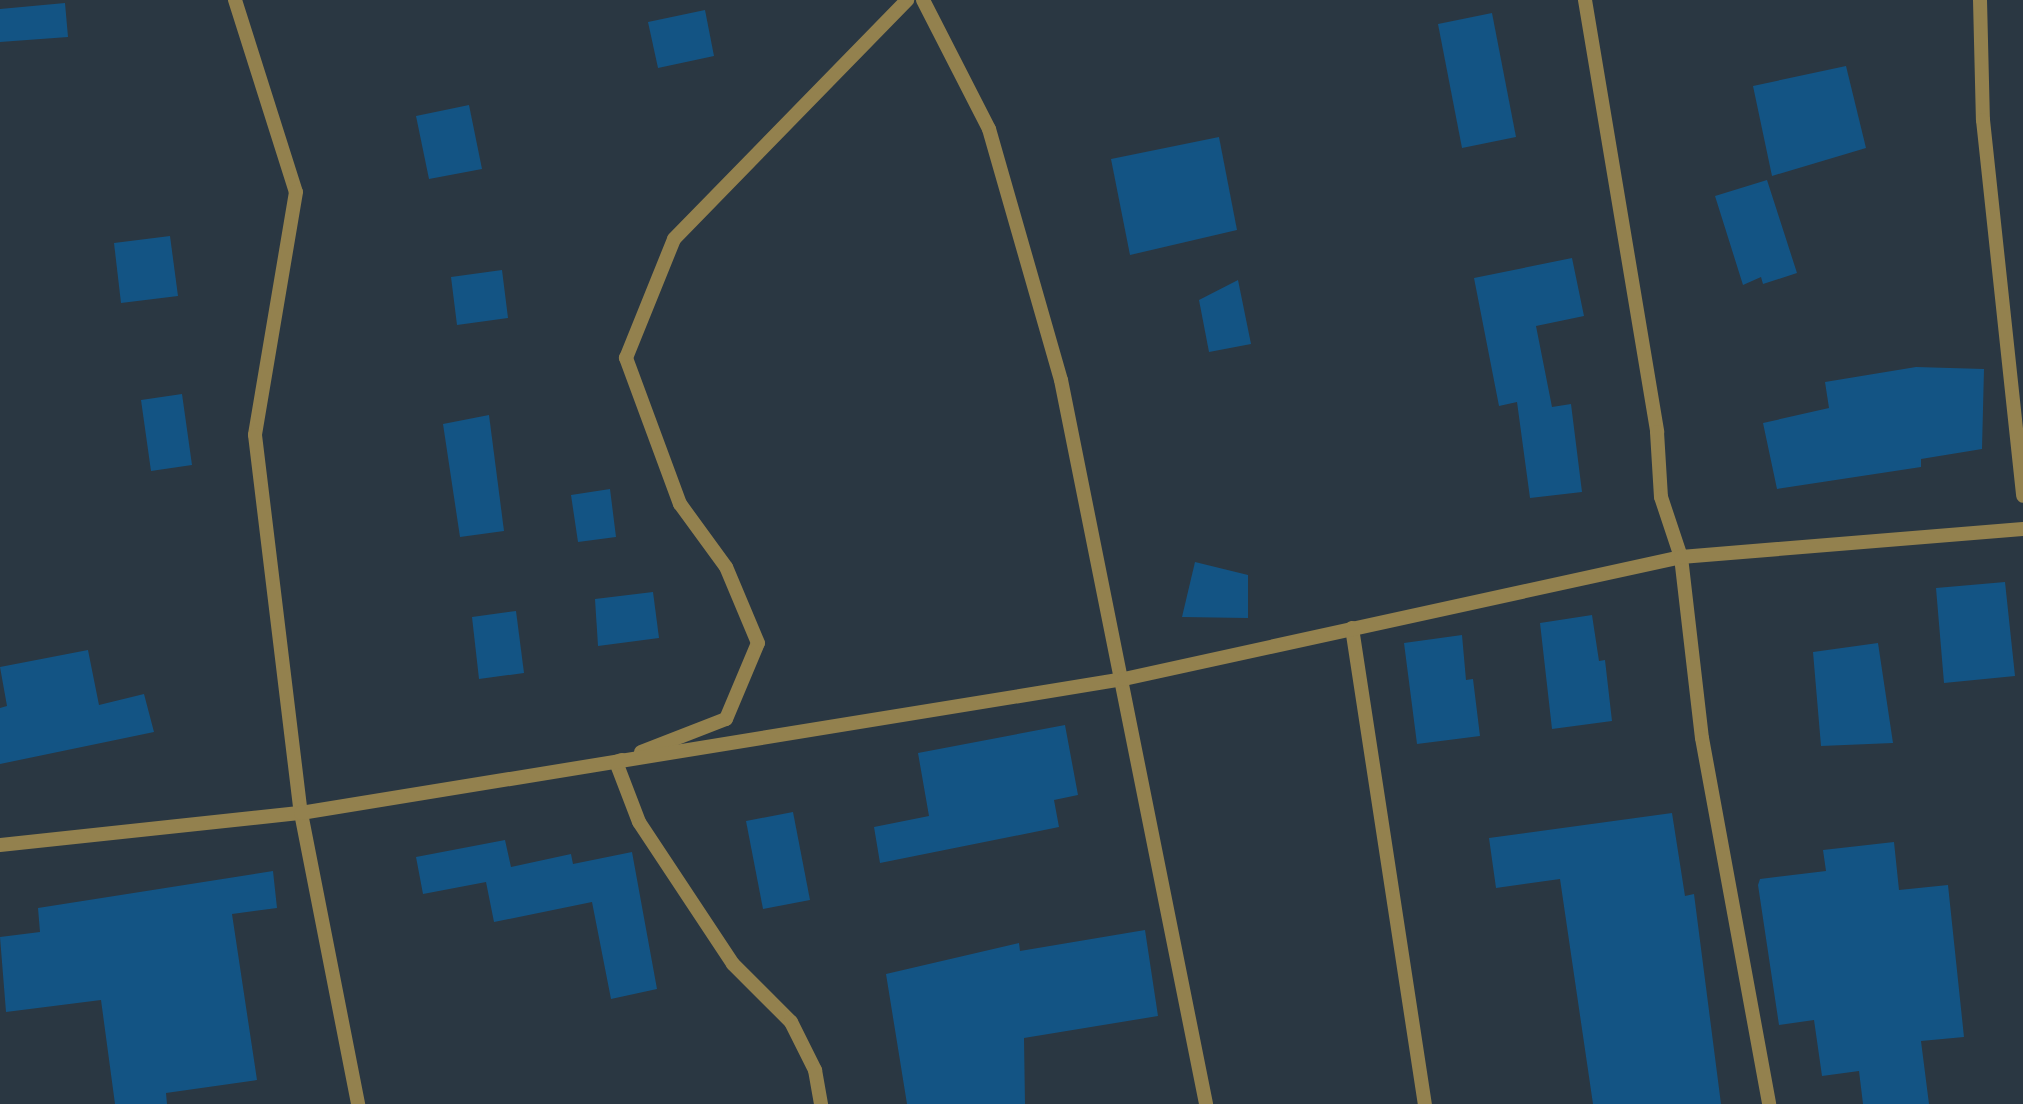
<!DOCTYPE html>
<html>
<head>
<meta charset="utf-8">
<style>
  body { margin:0 }
  #map { position:relative; width:2023px; height:1104px; overflow:hidden; background:#2a3742; font-family:"Archivo Narrow",sans-serif }
  div>[style] { position:absolute }
  .building>* { inset:0; background:#135484 }
  .street>* { height:14px; margin:-7px; padding:0 7px; transform-origin:7px; border-radius:7px; background:#93814e }
  span { translate:-50% -50%; white-space:nowrap; text-align:center; line-height:1.15; -webkit-text-stroke:5px #202d38; paint-order:stroke }
</style>
</head>
<body>
<div id="map">
  <div class="building">
    <div style="clip-path:polygon(65px 3px,68px 37px,0 42px,0 9px)"></div>
    <div style="clip-path:polygon(705px 10px,714px 56px,658px 68px,648px 22px)"></div>
    <div style="clip-path:polygon(1492px 13px,1516px 137px,1462px 148px,1438px 24px)"></div>
    <div style="clip-path:polygon(1846px 66px,1866px 148px,1772px 176px,1753px 86px)"></div>
    <div style="clip-path:polygon(469px 105px,482px 169px,429px 179px,416px 116px)"></div>
    <div style="clip-path:polygon(1219px 137px,1237px 230px,1130px 255px,1111px 159px)"></div>
    <div style="clip-path:polygon(1767px 180px,1797px 273px,1763px 284px,1761px 277px,1743px 285px,1715px 196px)"></div>
    <div style="clip-path:polygon(170px 236px,178px 296px,121px 303px,114px 243px)"></div>
    <div style="clip-path:polygon(1572px 258px,1584px 316px,1536px 326px,1552px 407px,1571px 404px,1582px 492px,1530px 498px,1517px 402px,1499px 406px,1474px 278px)"></div>
    <div style="clip-path:polygon(502px 270px,508px 318px,457px 325px,451px 277px)"></div>
    <div style="clip-path:polygon(1238px 280px,1251px 344px,1209px 352px,1199px 300px)"></div>
    <div style="clip-path:polygon(1916px 367px,1984px 369px,1982px 449px,1921px 459px,1921px 467px,1777px 489px,1763px 423px,1829px 408px,1825px 382px)"></div>
    <div style="clip-path:polygon(182px 394px,192px 465px,151px 471px,141px 400px)"></div>
    <div style="clip-path:polygon(489px 415px,504px 531px,460px 537px,443px 424px)"></div>
    <div style="clip-path:polygon(610px 489px,616px 537px,578px 542px,571px 495px)"></div>
    <div style="clip-path:polygon(1195px 562px,1248px 575px,1248px 618px,1182px 617px)"></div>
    <div style="clip-path:polygon(2005px 582px,2015px 676px,1944px 683px,1936px 588px)"></div>
    <div style="clip-path:polygon(653px 592px,659px 638px,598px 646px,595px 599px)"></div>
    <div style="clip-path:polygon(516px 611px,524px 673px,479px 679px,472px 617px)"></div>
    <div style="clip-path:polygon(1592px 615px,1599px 661px,1605px 660px,1612px 721px,1552px 729px,1540px 623px)"></div>
    <div style="clip-path:polygon(1462px 635px,1466px 680px,1473px 679px,1480px 736px,1417px 744px,1404px 643px)"></div>
    <div style="clip-path:polygon(1878px 643px,1893px 743px,1821px 746px,1813px 652px)"></div>
    <div style="clip-path:polygon(88px 650px,99px 705px,144px 694px,154px 732px,0 764px,0 708px,7px 706px,0 667px)"></div>
    <div style="clip-path:polygon(1065px 725px,1078px 795px,1054px 800px,1059px 827px,880px 863px,874px 827px,929px 816px,918px 753px)"></div>
    <div style="clip-path:polygon(793px 812px,810px 900px,763px 909px,746px 821px)"></div>
    <div style="clip-path:polygon(1672px 813px,1685px 896px,1694px 894px,1721px 1104px,1593px 1104px,1560px 879px,1496px 888px,1489px 838px)"></div>
    <div style="clip-path:polygon(505px 840px,511px 867px,571px 854px,573px 864px,632px 852px,657px 989px,611px 999px,592px 902px,494px 922px,486px 882px,423px 894px,416px 857px)"></div>
    <div style="clip-path:polygon(1894px 842px,1899px 890px,1948px 885px,1964px 1037px,1921px 1041px,1929px 1104px,1863px 1104px,1859px 1071px,1822px 1076px,1814px 1020px,1779px 1025px,1758px 885px,1760px 879px,1826px 871px,1823px 850px)"></div>
    <div style="clip-path:polygon(273px 871px,277px 908px,232px 914px,257px 1080px,166px 1093px,167px 1104px,115px 1104px,101px 1000px,6px 1012px,0 937px,40px 932px,38px 908px)"></div>
    <div style="clip-path:polygon(1145px 930px,1158px 1016px,1024px 1038px,1025px 1104px,907px 1104px,886px 974px,1019px 943px,1020px 951px)"></div>
  </div>
  <div class="street">
    <div style="left:235px;top:0;width:201px;rotate:72.4deg"></div>
    <div style="left:296px;top:192px;width:246px;rotate:99.6deg"></div>
    <div style="left:255px;top:435px;width:381px;rotate:83.1deg"></div>
    <div style="left:301px;top:813px;width:297px;rotate:78.9deg"></div>
    <div style="left:923px;top:0;width:145px;rotate:62.9deg"></div>
    <div style="left:989px;top:129px;width:261px;rotate:74deg"></div>
    <div style="left:1061px;top:380px;width:738px;rotate:78.67deg"></div>
    <div style="left:1585px;top:0;width:438px;rotate:80.5deg"></div>
    <div style="left:1657px;top:432px;width:65px;rotate:86.5deg"></div>
    <div style="left:1661px;top:497px;width:63px;rotate:71.6deg"></div>
    <div style="left:1681px;top:557px;width:182px;rotate:83.4deg"></div>
    <div style="left:1702px;top:738px;width:372px;rotate:79.6deg"></div>
    <div style="left:1980px;top:0;width:120px;rotate:88.6deg"></div>
    <div style="left:1983px;top:120px;width:378px;rotate:83.9deg"></div>
    <div style="left:1352px;top:628px;width:482px;rotate:81.3deg"></div>
    <div style="left:641px;top:752px;width:91px;rotate:-21.2deg"></div>
    <div style="left:726px;top:719px;width:82px;rotate:-67.2deg"></div>
    <div style="left:758px;top:643px;width:82px;rotate:-112.8deg"></div>
    <div style="left:726px;top:567px;width:78px;rotate:-126.1deg"></div>
    <div style="left:680px;top:504px;width:156px;rotate:-110.3deg"></div>
    <div style="left:626px;top:358px;width:128px;rotate:-68deg"></div>
    <div style="left:674px;top:239px;width:334px;rotate:-45.7deg"></div>
    <div style="left:622px;top:760px;width:6px;rotate:162deg"></div>
    <div style="left:616px;top:762px;width:64px;rotate:69deg"></div>
    <div style="left:639px;top:822px;width:170px;rotate:56.5deg"></div>
    <div style="left:733px;top:964px;width:82px;rotate:45deg"></div>
    <div style="left:791px;top:1022px;width:54px;rotate:63.4deg"></div>
    <div style="left:815px;top:1070px;width:35px;rotate:80deg"></div>
    <div style="left:0;top:845px;width:303px;rotate:-6.1deg"></div>
    <div style="left:301px;top:813px;width:834px;rotate:-9.25deg"></div>
    <div style="left:1124px;top:679px;width:570px;rotate:-12.35deg"></div>
    <div style="left:1681px;top:557px;width:343px;rotate:-4.7deg"></div>
  </div>
</div>
</body>
</html>
